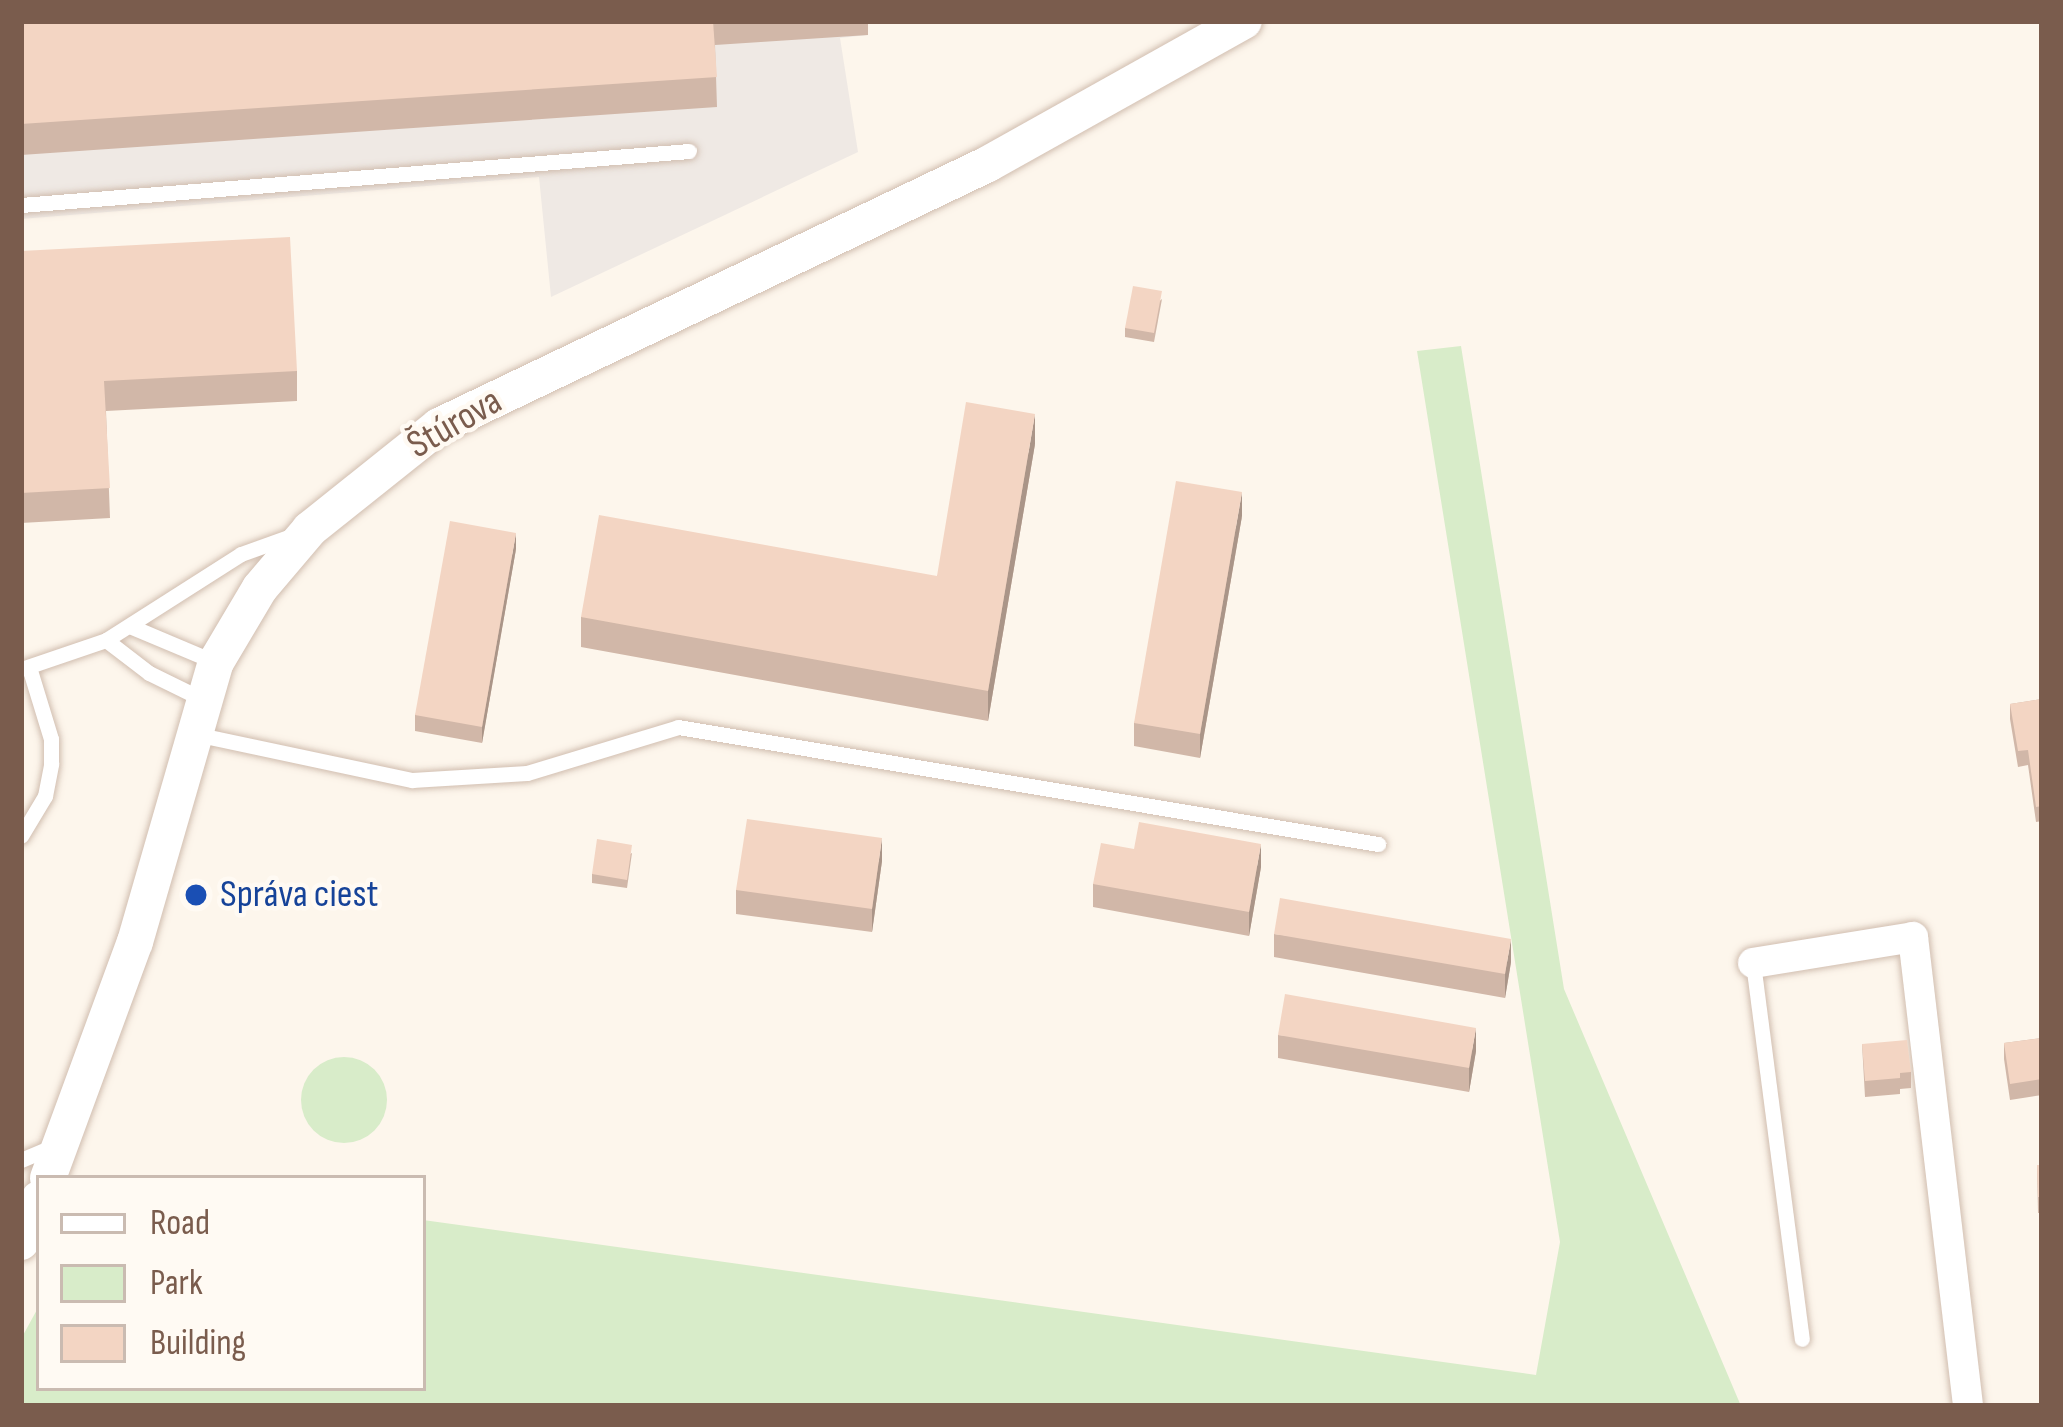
<!DOCTYPE html>
<html>
<head>
<meta charset="utf-8">
<style>
  body { margin:0 }
  #map { position:relative; width:2063px; height:1427px; overflow:hidden; background:#fdf6ec; font-family:"Sofia Sans Condensed",sans-serif }
  div>[style] { position:absolute }
  .industrial>* { inset:0; background:#efe9e4 }
  .green>* { inset:0; background:#d8ecc9 }
  .round { border-radius:50% }
  .roads { filter:drop-shadow(0 0 3px #d1beb0) drop-shadow(0 0 3px #d1beb0) }
  .service>* { height:15px; margin:-7.5px; padding:0 7.5px; transform-origin:7.5px; border-radius:7.5px; background:#fff }
  .minor>* { height:30px; margin:-15px; padding:0 15px; transform-origin:15px; border-radius:15px; background:#fff }
  .tertiary>* { height:36px; margin:-18px; padding:0 18px; transform-origin:18px; border-radius:18px; background:#fff }
  .wall>* { inset:0; background:#d1b7a8 }
  .shaded-wall>* { inset:0; background:#aa9588 }
  .building>* { inset:0; background:#f3d5c3 }
  .dots>* { width:33px; height:33px; translate:-50% -50%; box-sizing:border-box; border:6px solid #fffaf3; border-radius:50% }
  span { translate:-50% -50%; white-space:nowrap; text-align:center; line-height:1.15; -webkit-text-stroke:9px #fffaf3; paint-order:stroke }
  .street-label { font-size:39px; color:#7a5c4d }
  .transit-label { font-size:39px; color:#164399 }
  .left { translate:0 -50%; text-align:left }
  .frame { position:absolute; inset:0; border:24px solid #7a5c4d; pointer-events:none }
  .legend { position:absolute; left:36px; top:1175px; width:390px; height:216px; box-sizing:border-box; background:#fffaf3; border:3px solid #cabbb1; margin:0; padding:15px 21px; list-style:none; font-size:36px; color:#7a5c4d }
  .legend li { display:flex; align-items:center; gap:24px; height:60px }
  .legend b { width:60px; border:3px solid #cabbb1 }
</style>
</head>
<body>
<div id="map">
  <div class="industrial">
    <div style="clip-path:polygon(21px 21px,868px 35px,840px 38px,858px 152px,551px 297px,539px 177px,21px 219px)"></div>
  </div>
  <div class="green">
    <div style="clip-path:polygon(1461px 346px,1564px 989px,1741px 1406px,21px 1406px,21px 1339px,39px 1306px,39px 1388px,423px 1388px,423px 1220px,1536px 1375px,1560px 1242px,1417px 351px)"></div>
    <div class="round" style="left:301px;top:1057px;width:86px;height:86px"></div>
  </div>
  <div class="roads">
    <div class="service">
      <div style="left:21px;top:205px;width:670px;rotate:-4.62deg"></div>
      <div style="left:132px;top:627px;width:88px;rotate:22.8deg"></div>
      <div style="left:106px;top:640px;width:54px;rotate:37.5deg"></div>
      <div style="left:149px;top:673px;width:59px;rotate:26.1deg"></div>
      <div style="left:21px;top:669px;width:90px;rotate:-18.8deg"></div>
      <div style="left:106px;top:640px;width:160px;rotate:-32.5deg"></div>
      <div style="left:241px;top:554px;width:53px;rotate:-19.8deg"></div>
      <div style="left:195px;top:734px;width:222px;rotate:12deg"></div>
      <div style="left:412px;top:780px;width:115px;rotate:-3.5deg"></div>
      <div style="left:527px;top:773px;width:158px;rotate:-16.9deg"></div>
      <div style="left:678px;top:727px;width:710px;rotate:9.49deg"></div>
      <div style="left:21px;top:836px;width:47px;rotate:-59deg"></div>
      <div style="left:45px;top:796px;width:33px;rotate:-79deg"></div>
      <div style="left:51px;top:764px;width:25px;rotate:-90deg"></div>
      <div style="left:51px;top:739px;width:75px;rotate:-107deg"></div>
      <div style="left:1753px;top:963px;width:379px;rotate:82.6deg"></div>
      <div style="left:21px;top:1160px;width:36px;rotate:-23deg"></div>
    </div>
    <div class="minor">
      <div style="left:1753px;top:963px;width:162px;rotate:-9.2deg"></div>
      <div style="left:1913px;top:937px;width:472px;rotate:83.3deg"></div>
    </div>
    <div class="tertiary">
      <div style="left:48px;top:1178px;width:252px;rotate:-69.8deg"></div>
      <div style="left:135px;top:942px;width:291px;rotate:-73.9deg"></div>
      <div style="left:216px;top:662px;width:86px;rotate:-59.3deg"></div>
      <div style="left:260px;top:588px;width:77px;rotate:-49.7deg"></div>
      <div style="left:310px;top:529px;width:165px;rotate:-38.6deg"></div>
      <div style="left:439px;top:426px;width:608px;rotate:-25.51deg"></div>
      <div style="left:988px;top:164px;width:293px;rotate:-29.2deg"></div>
      <div style="left:21px;top:1242px;width:47px;rotate:-67.3deg"></div>
    </div>
  </div>
  <div class="wall">
    <div style="clip-path:polygon(21px 21px,868px 21px,868px 35px,715px 45px,717px 107px,21px 155px)"></div>
    <div style="clip-path:polygon(21px 251px,297px 371px,297px 401px,106px 411px,110px 518px,21px 523px)"></div>
    <div style="clip-path:polygon(1162px 299px,1154px 342px,1125px 337px,1125px 328px)"></div>
    <div style="clip-path:polygon(1035px 444px,988px 721px,581px 647px,581px 617px,937px 576px)"></div>
    <div style="clip-path:polygon(1242px 516px,1200px 758px,1134px 746px,1134px 723px)"></div>
    <div style="clip-path:polygon(516px 549px,482px 743px,415px 731px,415px 715px)"></div>
    <div style="clip-path:polygon(2042px 699px,2042px 821px,2036px 822px,2028px 765px,2018px 767px,2010px 719px,2010px 704px)"></div>
    <div style="clip-path:polygon(1134px 849px,1261px 867px,1249px 936px,1093px 907px,1093px 884px)"></div>
    <div style="clip-path:polygon(632px 853px,627px 888px,592px 883px,592px 874px)"></div>
    <div style="clip-path:polygon(882px 861px,872px 932px,736px 914px,736px 890px)"></div>
    <div style="clip-path:polygon(1274px 934px,1511px 962px,1505px 998px,1274px 957px)"></div>
    <div style="clip-path:polygon(1278px 1035px,1476px 1051px,1469px 1092px,1278px 1058px)"></div>
    <div style="clip-path:polygon(2042px 1038px,2042px 1095px,2010px 1100px,2004px 1059px,2004px 1043px)"></div>
    <div style="clip-path:polygon(1862px 1044px,1911px 1072px,1911px 1088px,1900px 1089px,1900px 1094px,1865px 1097px)"></div>
    <div style="clip-path:polygon(2037px 1165px,2042px 1165px,2042px 1213px,2038px 1213px)"></div>
  </div>
  <div class="shaded-wall">
    <div style="clip-path:polygon(1035px 414px,1035px 444px,988px 721px,988px 691px)"></div>
    <div style="clip-path:polygon(1242px 492px,1242px 516px,1200px 758px,1200px 734px)"></div>
    <div style="clip-path:polygon(516px 533px,516px 549px,482px 743px,482px 727px)"></div>
    <div style="clip-path:polygon(882px 838px,882px 861px,872px 932px,872px 909px)"></div>
    <div style="clip-path:polygon(1261px 844px,1261px 867px,1249px 936px,1249px 912px)"></div>
    <div style="clip-path:polygon(1511px 939px,1511px 962px,1505px 998px,1505px 974px)"></div>
    <div style="clip-path:polygon(1476px 1028px,1476px 1051px,1469px 1092px,1469px 1068px)"></div>
  </div>
  <div class="building">
    <div style="clip-path:polygon(21px 21px,713px 21px,717px 77px,21px 124px)"></div>
    <div style="clip-path:polygon(290px 237px,297px 371px,104px 381px,110px 488px,21px 493px,21px 251px)"></div>
    <div style="clip-path:polygon(1133px 286px,1162px 291px,1154px 333px,1125px 328px)"></div>
    <div style="clip-path:polygon(966px 402px,1035px 414px,988px 691px,581px 617px,599px 515px,937px 576px)"></div>
    <div style="clip-path:polygon(1176px 481px,1242px 492px,1200px 734px,1134px 723px)"></div>
    <div style="clip-path:polygon(450px 521px,516px 533px,482px 727px,415px 715px)"></div>
    <div style="clip-path:polygon(2042px 699px,2042px 806px,2036px 807px,2028px 750px,2018px 751px,2010px 704px)"></div>
    <div style="clip-path:polygon(747px 819px,882px 838px,872px 909px,736px 890px)"></div>
    <div style="clip-path:polygon(1139px 822px,1261px 844px,1249px 912px,1093px 884px,1101px 843px,1134px 849px)"></div>
    <div style="clip-path:polygon(597px 839px,632px 845px,627px 880px,592px 874px)"></div>
    <div style="clip-path:polygon(1280px 898px,1511px 939px,1505px 974px,1274px 934px)"></div>
    <div style="clip-path:polygon(1285px 994px,1476px 1028px,1469px 1068px,1278px 1035px)"></div>
    <div style="clip-path:polygon(2042px 1038px,2042px 1079px,2010px 1084px,2004px 1043px)"></div>
    <div style="clip-path:polygon(1907px 1040px,1911px 1072px,1900px 1073px,1900px 1078px,1865px 1081px,1862px 1044px)"></div>
    <div style="clip-path:polygon(2037px 1165px,2042px 1165px,2042px 1197px,2038px 1197px)"></div>
  </div>
  <div class="dots">
    <div style="left:196px;top:895px;background:#1a4fb4"></div>
  </div>
  <div class="street-label">
    <span style="left:455px;top:424px;rotate:-30deg">Štúrova</span>
  </div>
  <div class="transit-label">
    <span class="left" style="left:220px;top:895px">Správa ciest</span>
  </div>
  <div class="frame"></div>
  <ul class="legend">
  <li><b style="height:15px;background:#fff"></b>Road</li>
  <li><b style="height:33px;background:#d8ecc9"></b>Park</li>
  <li><b style="height:33px;background:#f3d5c3"></b>Building</li>
  </ul>
</div>
</body>
</html>
